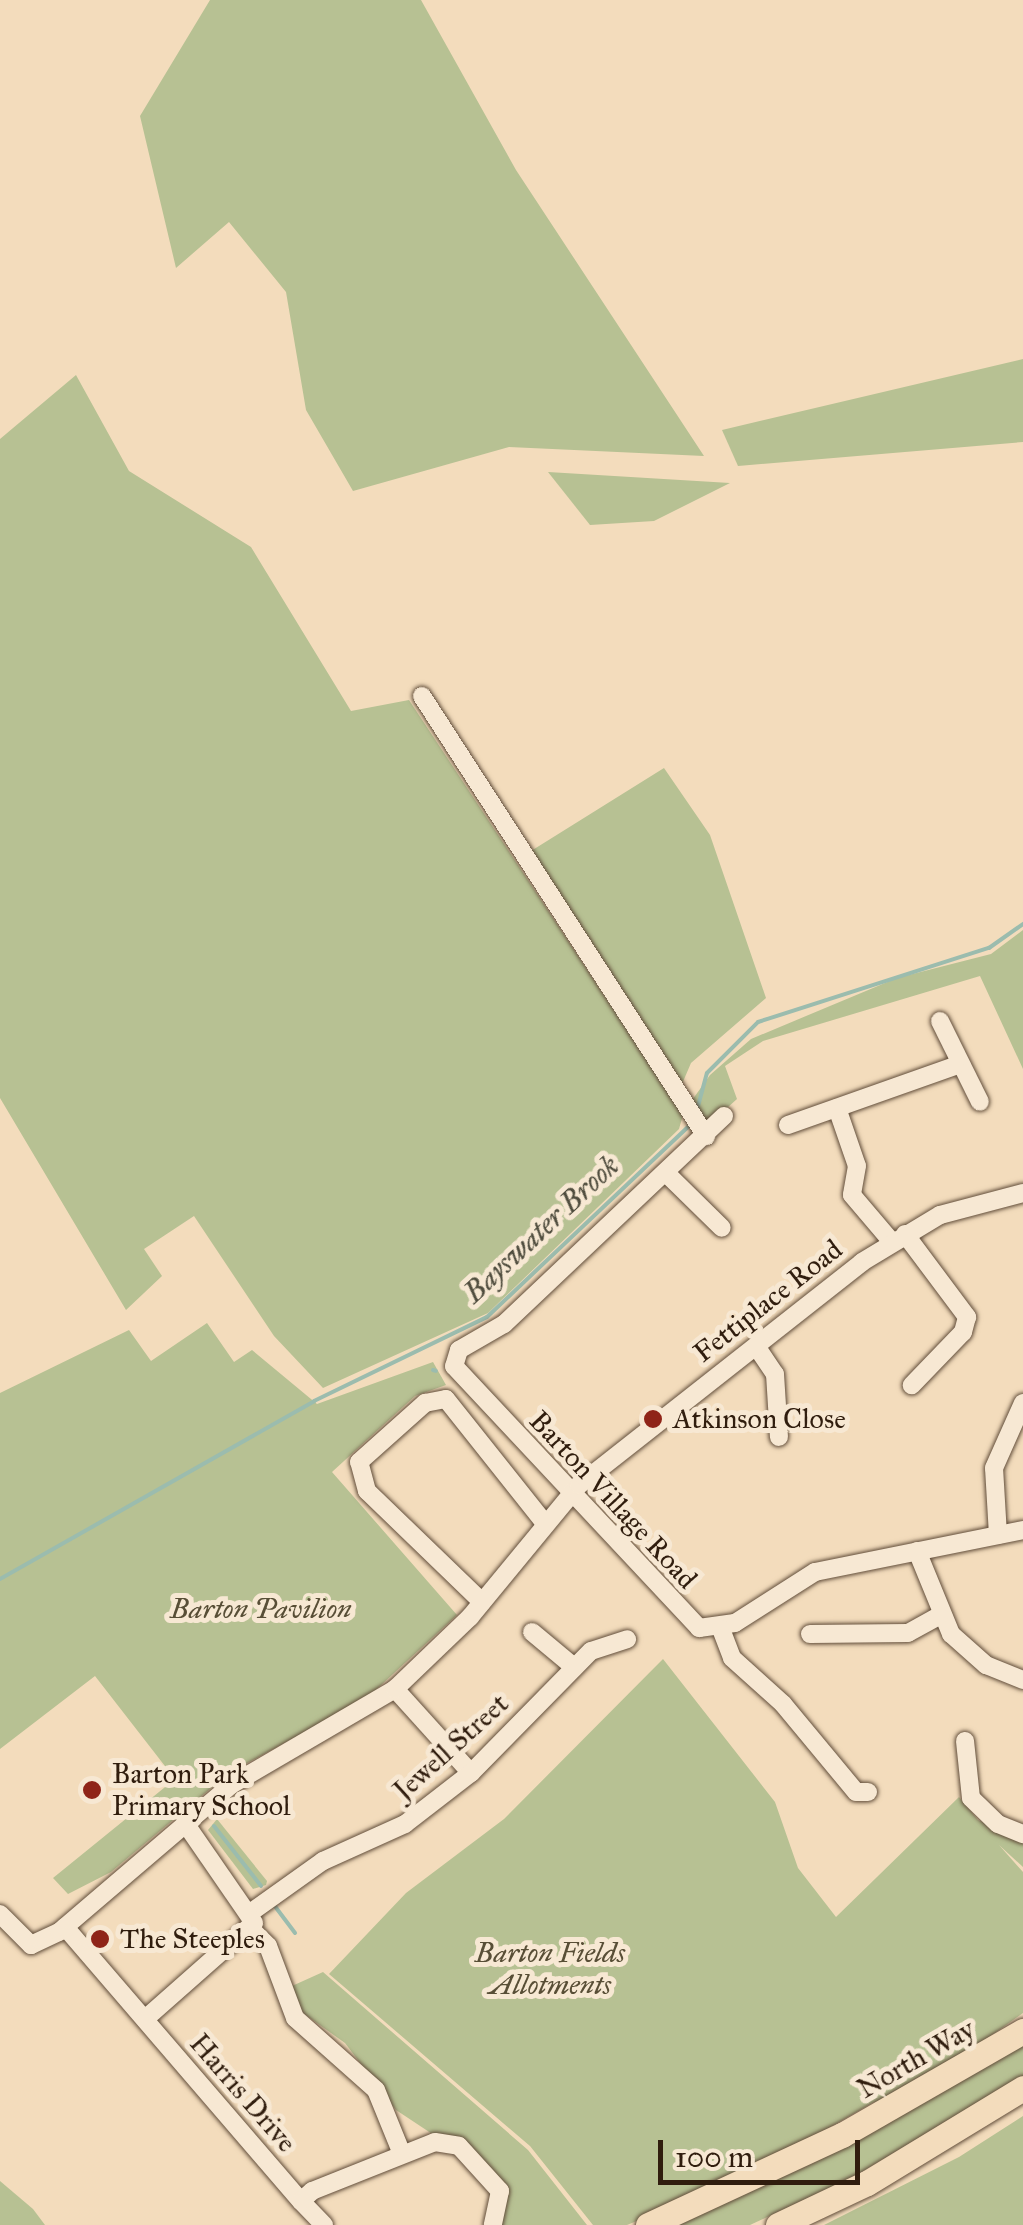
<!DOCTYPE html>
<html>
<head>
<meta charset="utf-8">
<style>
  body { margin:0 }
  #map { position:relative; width:1023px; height:2225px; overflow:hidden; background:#f3dcbc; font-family:"IM FELL Great Primer",serif }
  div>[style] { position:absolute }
  .green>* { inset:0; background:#b7c193 }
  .stream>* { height:4px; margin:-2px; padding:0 2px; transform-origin:2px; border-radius:2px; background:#9bbcae }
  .roads { filter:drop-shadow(0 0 2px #614d3a) drop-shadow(0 0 2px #614d3a) }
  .minor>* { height:18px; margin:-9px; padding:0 9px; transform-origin:9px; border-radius:9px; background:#f7e8d3 }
  .highway>* { height:25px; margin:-12.5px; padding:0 12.5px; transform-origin:12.5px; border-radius:12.5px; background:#f3dcbc }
  .dots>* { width:28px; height:28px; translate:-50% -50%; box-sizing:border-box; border:5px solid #f7e8d3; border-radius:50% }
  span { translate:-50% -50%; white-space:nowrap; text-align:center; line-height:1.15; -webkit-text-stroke:10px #f7e8d3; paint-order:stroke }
  .street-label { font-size:28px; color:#301d0e }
  .poi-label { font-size:28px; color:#301d0e }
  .left { translate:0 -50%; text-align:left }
  .park-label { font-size:28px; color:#584e36; font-style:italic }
  .water-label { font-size:30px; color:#504d3e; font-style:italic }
  .scale { position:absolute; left:658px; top:2140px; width:202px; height:45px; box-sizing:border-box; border:5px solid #301d0e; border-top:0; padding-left:12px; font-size:30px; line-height:35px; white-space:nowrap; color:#301d0e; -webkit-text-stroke:8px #f7e8d3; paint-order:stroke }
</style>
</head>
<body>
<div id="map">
  <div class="green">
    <div style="clip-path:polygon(210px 0,421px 0,516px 170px,704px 456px,509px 447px,353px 491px,306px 410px,286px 292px,229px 222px,176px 268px,140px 116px)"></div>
    <div style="clip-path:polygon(1023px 359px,1023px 442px,738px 466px,722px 430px)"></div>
    <div style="clip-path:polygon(76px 375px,129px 471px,251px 547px,351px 711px,409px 700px,683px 1115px,679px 1129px,488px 1313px,323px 1388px,274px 1336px,194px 1216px,144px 1249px,162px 1276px,126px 1310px,0 1098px,0 439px)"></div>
    <div style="clip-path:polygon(548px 472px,730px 483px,654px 521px,590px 525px)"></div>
    <div style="clip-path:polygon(664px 768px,710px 835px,766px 998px,691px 1063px,682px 1084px,531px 851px)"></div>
    <div style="clip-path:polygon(1023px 930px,1023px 1069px,980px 976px,763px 1041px,725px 1066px,737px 1099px,707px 1126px,690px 1103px,710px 1075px,751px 1039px,897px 978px,991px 954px)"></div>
    <div style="clip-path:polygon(207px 1323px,234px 1362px,252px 1350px,317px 1404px,433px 1362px,446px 1385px,415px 1396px,332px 1472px,457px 1615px,367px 1698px,229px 1773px,111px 1872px,68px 1894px,53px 1878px,175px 1779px,95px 1676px,0 1749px,0 1393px,129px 1330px,151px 1361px)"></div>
    <div style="clip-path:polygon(663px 1659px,775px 1802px,798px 1868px,836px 1917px,959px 1797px,978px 1820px,1023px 1841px,1023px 1867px,999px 1845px,1023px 1872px,1023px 2013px,916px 2089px,872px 2103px,746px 2176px,627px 2225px,593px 2225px,530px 2146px,329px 1974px,406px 1893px,504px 1819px)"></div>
    <div style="clip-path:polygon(217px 1819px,267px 1881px,266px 1885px,253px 1889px,208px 1830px)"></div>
    <div style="clip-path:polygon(323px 1972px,528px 2150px,587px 2225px,493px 2225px,500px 2218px,479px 2165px,396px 2110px,345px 2043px,303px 2013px,292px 1986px)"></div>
    <div style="clip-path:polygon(1023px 2039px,1023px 2076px,853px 2177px,750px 2225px,662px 2225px)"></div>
    <div style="clip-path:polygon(1023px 2116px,1023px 2225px,824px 2225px,959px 2157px)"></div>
    <div style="clip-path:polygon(0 2181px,33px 2209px,45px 2225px,0 2225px)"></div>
  </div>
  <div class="stream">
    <div style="left:697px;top:1110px;width:38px;rotate:-75deg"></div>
    <div style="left:707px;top:1073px;width:72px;rotate:-45deg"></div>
    <div style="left:758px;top:1022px;width:243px;rotate:-17.8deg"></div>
    <div style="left:989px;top:948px;width:42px;rotate:-35.2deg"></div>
    <div style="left:433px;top:1370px;width:3px;rotate:18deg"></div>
    <div style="left:0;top:1579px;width:361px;rotate:-29.5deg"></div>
    <div style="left:314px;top:1401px;width:192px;rotate:-25.9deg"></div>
    <div style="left:487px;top:1317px;width:282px;rotate:-43.4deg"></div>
    <div style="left:214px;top:1826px;width:76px;rotate:51.9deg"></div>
    <div style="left:274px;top:1905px;width:35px;rotate:53deg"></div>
  </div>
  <div class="roads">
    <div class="minor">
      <div style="left:422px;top:696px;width:524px;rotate:57.16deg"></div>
      <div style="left:940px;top:1021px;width:90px;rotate:63.7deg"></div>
      <div style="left:837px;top:1108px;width:61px;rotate:71deg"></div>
      <div style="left:857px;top:1166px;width:29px;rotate:100deg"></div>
      <div style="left:852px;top:1195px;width:62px;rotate:49.6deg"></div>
      <div style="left:724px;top:1116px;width:303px;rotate:136.6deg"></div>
      <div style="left:504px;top:1324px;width:52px;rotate:150deg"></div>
      <div style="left:459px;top:1350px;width:17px;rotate:107deg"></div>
      <div style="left:454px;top:1366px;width:359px;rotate:46.9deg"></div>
      <div style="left:699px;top:1628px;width:36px;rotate:-8deg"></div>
      <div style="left:735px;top:1623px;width:95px;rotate:-32.5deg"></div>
      <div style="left:815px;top:1572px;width:212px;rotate:-11.4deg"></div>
      <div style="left:788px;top:1125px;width:177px;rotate:-19.5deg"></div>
      <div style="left:666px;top:1173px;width:78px;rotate:44.5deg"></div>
      <div style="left:905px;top:1234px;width:104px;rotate:53.2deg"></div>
      <div style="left:967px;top:1317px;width:16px;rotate:105deg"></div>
      <div style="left:963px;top:1332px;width:74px;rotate:133.9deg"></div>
      <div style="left:756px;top:1346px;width:34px;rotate:56deg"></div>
      <div style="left:775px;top:1374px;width:63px;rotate:86.4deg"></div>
      <div style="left:998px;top:1535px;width:67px;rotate:-93.4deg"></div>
      <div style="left:994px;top:1468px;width:71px;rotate:-66deg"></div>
      <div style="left:917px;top:1551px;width:90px;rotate:67.7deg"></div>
      <div style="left:951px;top:1634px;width:47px;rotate:41.5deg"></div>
      <div style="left:986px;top:1665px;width:40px;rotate:22deg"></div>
      <div style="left:482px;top:1602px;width:160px;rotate:-136deg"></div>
      <div style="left:367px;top:1491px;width:30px;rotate:-105deg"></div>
      <div style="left:359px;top:1462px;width:89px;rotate:-41.8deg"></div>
      <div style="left:425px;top:1403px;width:21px;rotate:-11deg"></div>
      <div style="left:446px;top:1399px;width:157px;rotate:51.5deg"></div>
      <div style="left:721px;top:1629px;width:31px;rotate:69deg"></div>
      <div style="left:732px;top:1658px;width:69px;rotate:42deg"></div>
      <div style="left:783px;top:1704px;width:114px;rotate:50.3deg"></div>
      <div style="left:856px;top:1792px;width:12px"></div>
      <div style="left:532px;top:1632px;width:55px;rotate:39.8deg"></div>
      <div style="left:810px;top:1634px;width:98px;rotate:-0.6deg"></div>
      <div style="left:908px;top:1633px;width:35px;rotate:-29deg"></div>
      <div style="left:395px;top:1689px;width:113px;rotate:47.9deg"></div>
      <div style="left:965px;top:1741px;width:57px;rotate:84deg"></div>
      <div style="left:971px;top:1798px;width:37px;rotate:44deg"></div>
      <div style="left:998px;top:1824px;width:27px;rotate:22deg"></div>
      <div style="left:250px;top:1913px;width:90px;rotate:-35.5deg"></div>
      <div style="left:323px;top:1861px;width:90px;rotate:-24.3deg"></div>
      <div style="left:405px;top:1824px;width:83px;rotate:-37.7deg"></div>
      <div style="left:471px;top:1773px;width:171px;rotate:-45.5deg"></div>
      <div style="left:591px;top:1651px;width:38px;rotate:-18deg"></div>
      <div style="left:0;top:1914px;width:44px;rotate:45deg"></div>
      <div style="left:31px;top:1945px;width:31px;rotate:-25deg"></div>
      <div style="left:59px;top:1932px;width:226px;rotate:-40.5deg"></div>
      <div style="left:231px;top:1785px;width:190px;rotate:-30.3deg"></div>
      <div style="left:395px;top:1689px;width:104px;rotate:-43.8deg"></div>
      <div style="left:470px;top:1617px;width:171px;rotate:-50.5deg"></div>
      <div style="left:579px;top:1485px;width:360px;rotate:-38.2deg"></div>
      <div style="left:862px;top:1262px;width:91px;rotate:-31.1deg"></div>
      <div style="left:940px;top:1215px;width:86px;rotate:-14.8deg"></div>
      <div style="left:65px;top:1927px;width:362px;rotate:49.3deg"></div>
      <div style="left:251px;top:1929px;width:24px;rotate:45deg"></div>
      <div style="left:268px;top:1946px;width:77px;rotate:69.4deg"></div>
      <div style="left:295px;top:2018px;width:108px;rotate:41.6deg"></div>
      <div style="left:376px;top:2090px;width:69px;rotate:67.9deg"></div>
      <div style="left:145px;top:2019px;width:145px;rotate:-41.4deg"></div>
      <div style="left:254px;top:1923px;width:121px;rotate:-124.6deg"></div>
      <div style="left:324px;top:2225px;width:33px;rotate:-134deg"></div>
      <div style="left:301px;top:2201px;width:15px;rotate:-42deg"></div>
      <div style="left:312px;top:2191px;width:132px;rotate:-21.7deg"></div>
      <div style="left:435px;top:2142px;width:24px;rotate:9deg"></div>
      <div style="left:459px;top:2146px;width:61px;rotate:47.7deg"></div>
      <div style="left:500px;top:2191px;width:35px;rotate:102deg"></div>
    </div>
    <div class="highway">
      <div style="left:648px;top:2225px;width:214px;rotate:-24.9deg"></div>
      <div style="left:842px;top:2135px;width:209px;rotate:-29.9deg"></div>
      <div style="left:778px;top:2225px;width:98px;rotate:-25.3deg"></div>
      <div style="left:867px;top:2183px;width:183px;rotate:-31.3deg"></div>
    </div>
  </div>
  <div class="dots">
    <div style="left:653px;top:1419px;background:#8f2418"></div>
    <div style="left:92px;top:1790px;background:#8f2418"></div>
    <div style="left:100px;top:1939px;background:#8f2418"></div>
  </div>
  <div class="street-label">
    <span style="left:768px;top:1301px;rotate:-38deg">Fettiplace Road</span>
    <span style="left:613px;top:1500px;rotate:47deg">Barton Village Road</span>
    <span style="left:451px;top:1747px;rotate:-42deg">Jewell Street</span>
    <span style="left:916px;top:2059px;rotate:-30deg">North Way</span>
    <span style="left:243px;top:2093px;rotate:49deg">Harris Drive</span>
  </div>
  <div class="poi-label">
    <span class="left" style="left:673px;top:1419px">Atkinson Close</span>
    <span class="left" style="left:112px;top:1790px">Barton Park<br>Primary School</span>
    <span class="left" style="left:120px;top:1939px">The Steeples</span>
  </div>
  <div class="park-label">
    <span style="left:261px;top:1609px">Barton Pavilion</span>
    <span style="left:550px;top:1969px">Barton Fields<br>Allotments</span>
  </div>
  <div class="water-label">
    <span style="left:541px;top:1229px;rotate:-43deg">Bayswater Brook</span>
  </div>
  <div class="scale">100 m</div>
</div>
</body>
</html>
